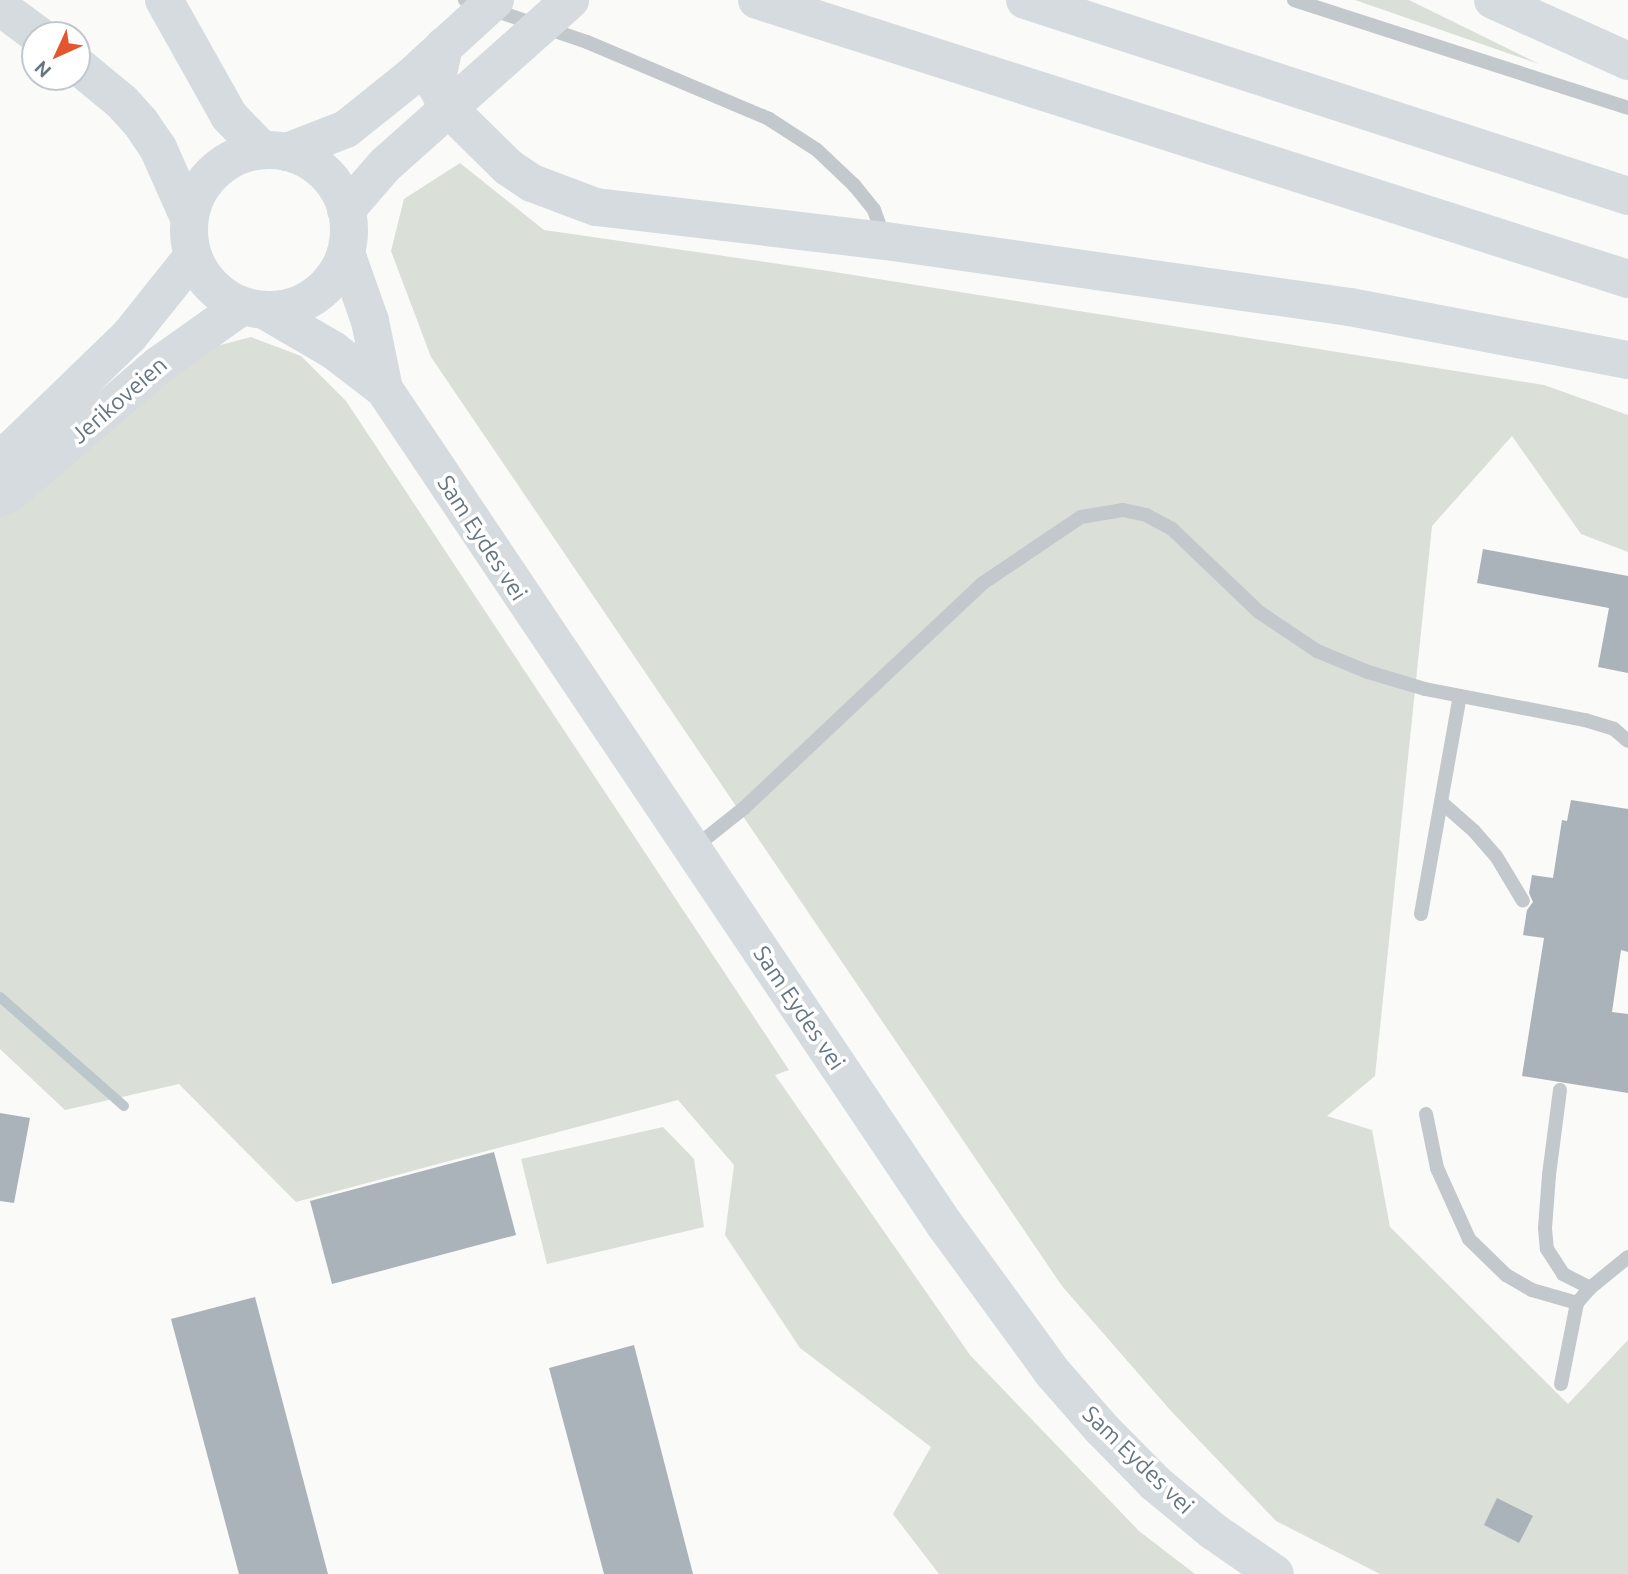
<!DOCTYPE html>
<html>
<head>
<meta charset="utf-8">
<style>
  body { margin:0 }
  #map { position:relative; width:1628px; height:1574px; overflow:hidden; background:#fafaf8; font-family:Ubuntu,sans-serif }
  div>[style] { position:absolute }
  .green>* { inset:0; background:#dadfd7 }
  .stream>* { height:10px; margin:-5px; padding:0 5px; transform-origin:5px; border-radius:5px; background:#bbc7cb }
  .building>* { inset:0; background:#aab3b9 }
  .lane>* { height:14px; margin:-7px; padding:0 7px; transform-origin:7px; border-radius:7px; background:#c3c8cc }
  .secondary>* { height:38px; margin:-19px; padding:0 19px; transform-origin:19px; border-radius:19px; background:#d6dbdf }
  .secondary>.ring { margin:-19px; padding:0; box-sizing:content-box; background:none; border:38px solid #d6dbdf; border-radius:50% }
  .highway>* { height:38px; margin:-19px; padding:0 19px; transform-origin:19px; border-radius:19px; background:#d6dbdf }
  span { translate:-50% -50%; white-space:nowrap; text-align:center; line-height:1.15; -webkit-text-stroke:7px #fff; paint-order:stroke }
  .street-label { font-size:23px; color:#657683 }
  .north { position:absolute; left:21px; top:21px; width:70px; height:70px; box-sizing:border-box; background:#fff; border:2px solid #c1c8cd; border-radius:50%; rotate:225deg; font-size:19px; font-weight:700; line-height:28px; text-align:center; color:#657683 }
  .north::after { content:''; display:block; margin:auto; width:24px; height:32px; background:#e4572e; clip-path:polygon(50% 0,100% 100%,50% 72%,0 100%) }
</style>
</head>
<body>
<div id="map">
  <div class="green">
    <div style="clip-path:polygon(1355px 0,1409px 0,1539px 64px)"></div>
    <div style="clip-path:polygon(460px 163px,544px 230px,828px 271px,1544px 385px,1628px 415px,1628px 552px,1581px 534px,1512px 436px,1432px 526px,1375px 1076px,1327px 1116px,1372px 1130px,1390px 1227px,1568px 1404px,1628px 1340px,1628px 1574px,1380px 1574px,1276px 1521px,1171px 1411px,1062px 1286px,431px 357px,391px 251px,404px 199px)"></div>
    <div style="clip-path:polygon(251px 337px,301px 356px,346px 401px,789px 1070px,775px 1075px,970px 1355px,1139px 1531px,1195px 1574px,939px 1574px,893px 1514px,931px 1447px,800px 1348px,725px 1235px,734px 1165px,678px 1100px,296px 1202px,179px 1084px,65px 1110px,0 1049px,0 513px,209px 348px)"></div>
    <div style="clip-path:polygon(663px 1127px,694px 1159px,704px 1227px,547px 1264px,521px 1159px)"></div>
  </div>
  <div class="stream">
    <div style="left:0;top:997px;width:165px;rotate:41.3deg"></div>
  </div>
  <div class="building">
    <div style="clip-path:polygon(1483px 549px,1628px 576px,1628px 673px,1598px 667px,1609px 608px,1477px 583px)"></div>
    <div style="clip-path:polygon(1571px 800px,1628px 809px,1628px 952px,1621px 950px,1612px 1012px,1628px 1014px,1628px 1093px,1522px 1076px,1544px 938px,1523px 935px,1527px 910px,1533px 902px,1529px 893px,1532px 875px,1553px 878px,1562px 820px,1567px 821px)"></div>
    <div style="clip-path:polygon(0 1113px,30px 1118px,14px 1203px,0 1201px)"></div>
    <div style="clip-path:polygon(494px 1152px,516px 1235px,332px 1284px,310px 1201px)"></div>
    <div style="clip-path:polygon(255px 1297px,328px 1574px,239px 1574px,171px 1319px)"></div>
    <div style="clip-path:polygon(634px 1345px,693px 1574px,604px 1574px,549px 1368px)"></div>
    <div style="clip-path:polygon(1497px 1498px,1533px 1516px,1519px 1543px,1484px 1525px)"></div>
  </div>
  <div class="lane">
    <div style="left:465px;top:0;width:129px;rotate:19deg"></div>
    <div style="left:587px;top:42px;width:198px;rotate:22.9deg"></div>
    <div style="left:769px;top:119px;width:57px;rotate:32.9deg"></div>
    <div style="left:817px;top:150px;width:51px;rotate:43.4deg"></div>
    <div style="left:854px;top:185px;width:32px;rotate:51deg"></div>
    <div style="left:874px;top:210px;width:29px;rotate:70deg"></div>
    <div style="left:1294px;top:0;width:351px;rotate:17.9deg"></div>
    <div style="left:1441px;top:802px;width:44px;rotate:41.3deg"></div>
    <div style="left:1474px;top:831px;width:33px;rotate:49deg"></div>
    <div style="left:1496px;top:856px;width:52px;rotate:59deg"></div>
    <div style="left:695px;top:847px;width:63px;rotate:-38.5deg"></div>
    <div style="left:744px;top:808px;width:328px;rotate:-43.3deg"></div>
    <div style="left:983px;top:583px;width:118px;rotate:-34deg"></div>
    <div style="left:1081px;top:517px;width:43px;rotate:-9.5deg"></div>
    <div style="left:1123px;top:510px;width:24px;rotate:12deg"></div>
    <div style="left:1146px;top:515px;width:30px;rotate:28deg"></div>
    <div style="left:1172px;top:529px;width:120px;rotate:43.7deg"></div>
    <div style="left:1259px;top:612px;width:70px;rotate:33.9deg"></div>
    <div style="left:1317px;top:651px;width:55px;rotate:22.4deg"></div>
    <div style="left:1368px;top:672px;width:59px;rotate:16.6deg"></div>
    <div style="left:1425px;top:689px;width:163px;rotate:11deg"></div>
    <div style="left:1585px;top:720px;width:30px;rotate:17deg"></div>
    <div style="left:1614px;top:729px;width:18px;rotate:41deg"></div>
    <div style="left:1421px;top:914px;width:221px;rotate:-79.9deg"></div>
    <div style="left:1560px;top:1090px;width:86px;rotate:97.4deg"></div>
    <div style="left:1549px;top:1175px;width:53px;rotate:94.3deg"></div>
    <div style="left:1545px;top:1228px;width:21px;rotate:85deg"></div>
    <div style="left:1547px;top:1249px;width:30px;rotate:57deg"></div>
    <div style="left:1563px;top:1274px;width:30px;rotate:27deg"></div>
    <div style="left:1426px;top:1114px;width:55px;rotate:78.5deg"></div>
    <div style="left:1437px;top:1168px;width:78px;rotate:65.7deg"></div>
    <div style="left:1469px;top:1239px;width:52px;rotate:44.2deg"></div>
    <div style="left:1506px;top:1275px;width:30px;rotate:30deg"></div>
    <div style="left:1532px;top:1290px;width:47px;rotate:16.1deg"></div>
    <div style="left:1561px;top:1384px;width:83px;rotate:-78.8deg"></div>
    <div style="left:1577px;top:1303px;width:20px;rotate:-49deg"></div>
    <div style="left:1590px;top:1288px;width:49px;rotate:-39.2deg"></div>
  </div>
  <div class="secondary">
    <div class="ring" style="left:189px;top:150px;width:122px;height:122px"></div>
    <div style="left:287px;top:152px;width:63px;rotate:-21.3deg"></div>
    <div style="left:346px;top:129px;width:83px;rotate:-38.7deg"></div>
    <div style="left:411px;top:77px;width:114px;rotate:-42.5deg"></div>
    <div style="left:346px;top:210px;width:60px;rotate:-49.1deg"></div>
    <div style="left:385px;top:165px;width:248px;rotate:-41.7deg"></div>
    <div style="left:346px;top:253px;width:72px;rotate:70.6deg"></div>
    <div style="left:370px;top:321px;width:69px;rotate:78.4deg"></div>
    <div style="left:266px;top:311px;width:78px;rotate:30.2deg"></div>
    <div style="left:333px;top:350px;width:64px;rotate:37.4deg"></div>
    <div style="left:384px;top:389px;width:1007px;rotate:56.14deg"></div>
    <div style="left:945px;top:1225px;width:183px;rotate:53.9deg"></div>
    <div style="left:1053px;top:1373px;width:73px;rotate:48.9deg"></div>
    <div style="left:1101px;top:1428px;width:77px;rotate:45.5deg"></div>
    <div style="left:1155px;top:1483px;width:75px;rotate:39.6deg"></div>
    <div style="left:1213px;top:1531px;width:75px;rotate:34.7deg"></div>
    <div style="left:0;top:461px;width:181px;rotate:-44.1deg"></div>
    <div style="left:130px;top:335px;width:101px;rotate:-51.4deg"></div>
    <div style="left:0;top:498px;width:11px;rotate:-27deg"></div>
    <div style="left:10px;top:493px;width:196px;rotate:-40.7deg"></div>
    <div style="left:159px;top:365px;width:102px;rotate:-35.4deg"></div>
  </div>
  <div class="highway">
    <div style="left:164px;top:0;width:133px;rotate:60.7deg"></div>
    <div style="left:229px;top:116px;width:46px;rotate:45.9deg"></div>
    <div style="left:757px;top:0;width:915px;rotate:17.76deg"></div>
    <div style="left:1025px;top:0;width:634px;rotate:18.01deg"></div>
    <div style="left:1493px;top:0;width:148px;rotate:24.3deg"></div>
    <div style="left:0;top:7px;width:47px;rotate:36.4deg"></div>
    <div style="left:444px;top:46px;width:40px;rotate:102deg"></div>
    <div style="left:436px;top:85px;width:27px;rotate:62deg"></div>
    <div style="left:449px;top:109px;width:83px;rotate:44.5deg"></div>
    <div style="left:508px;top:167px;width:29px;rotate:34deg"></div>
    <div style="left:532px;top:183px;width:68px;rotate:20.6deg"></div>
    <div style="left:596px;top:207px;width:292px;rotate:6.7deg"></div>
    <div style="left:886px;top:241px;width:469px;rotate:8.1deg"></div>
    <div style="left:1350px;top:307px;width:283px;rotate:10.8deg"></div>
    <div style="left:77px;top:65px;width:58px;rotate:39.4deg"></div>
    <div style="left:122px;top:102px;width:28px;rotate:48deg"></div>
    <div style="left:141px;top:123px;width:30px;rotate:56deg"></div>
    <div style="left:158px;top:148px;width:77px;rotate:66.1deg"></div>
  </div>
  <div class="street-label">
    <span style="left:119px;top:400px;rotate:-41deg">Jerikoveien</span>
    <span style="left:482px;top:538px;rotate:57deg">Sam Eydes vei</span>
    <span style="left:799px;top:1008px;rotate:56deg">Sam Eydes vei</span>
    <span style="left:1138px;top:1460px;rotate:44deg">Sam Eydes vei</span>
  </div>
  <div class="north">N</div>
</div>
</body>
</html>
